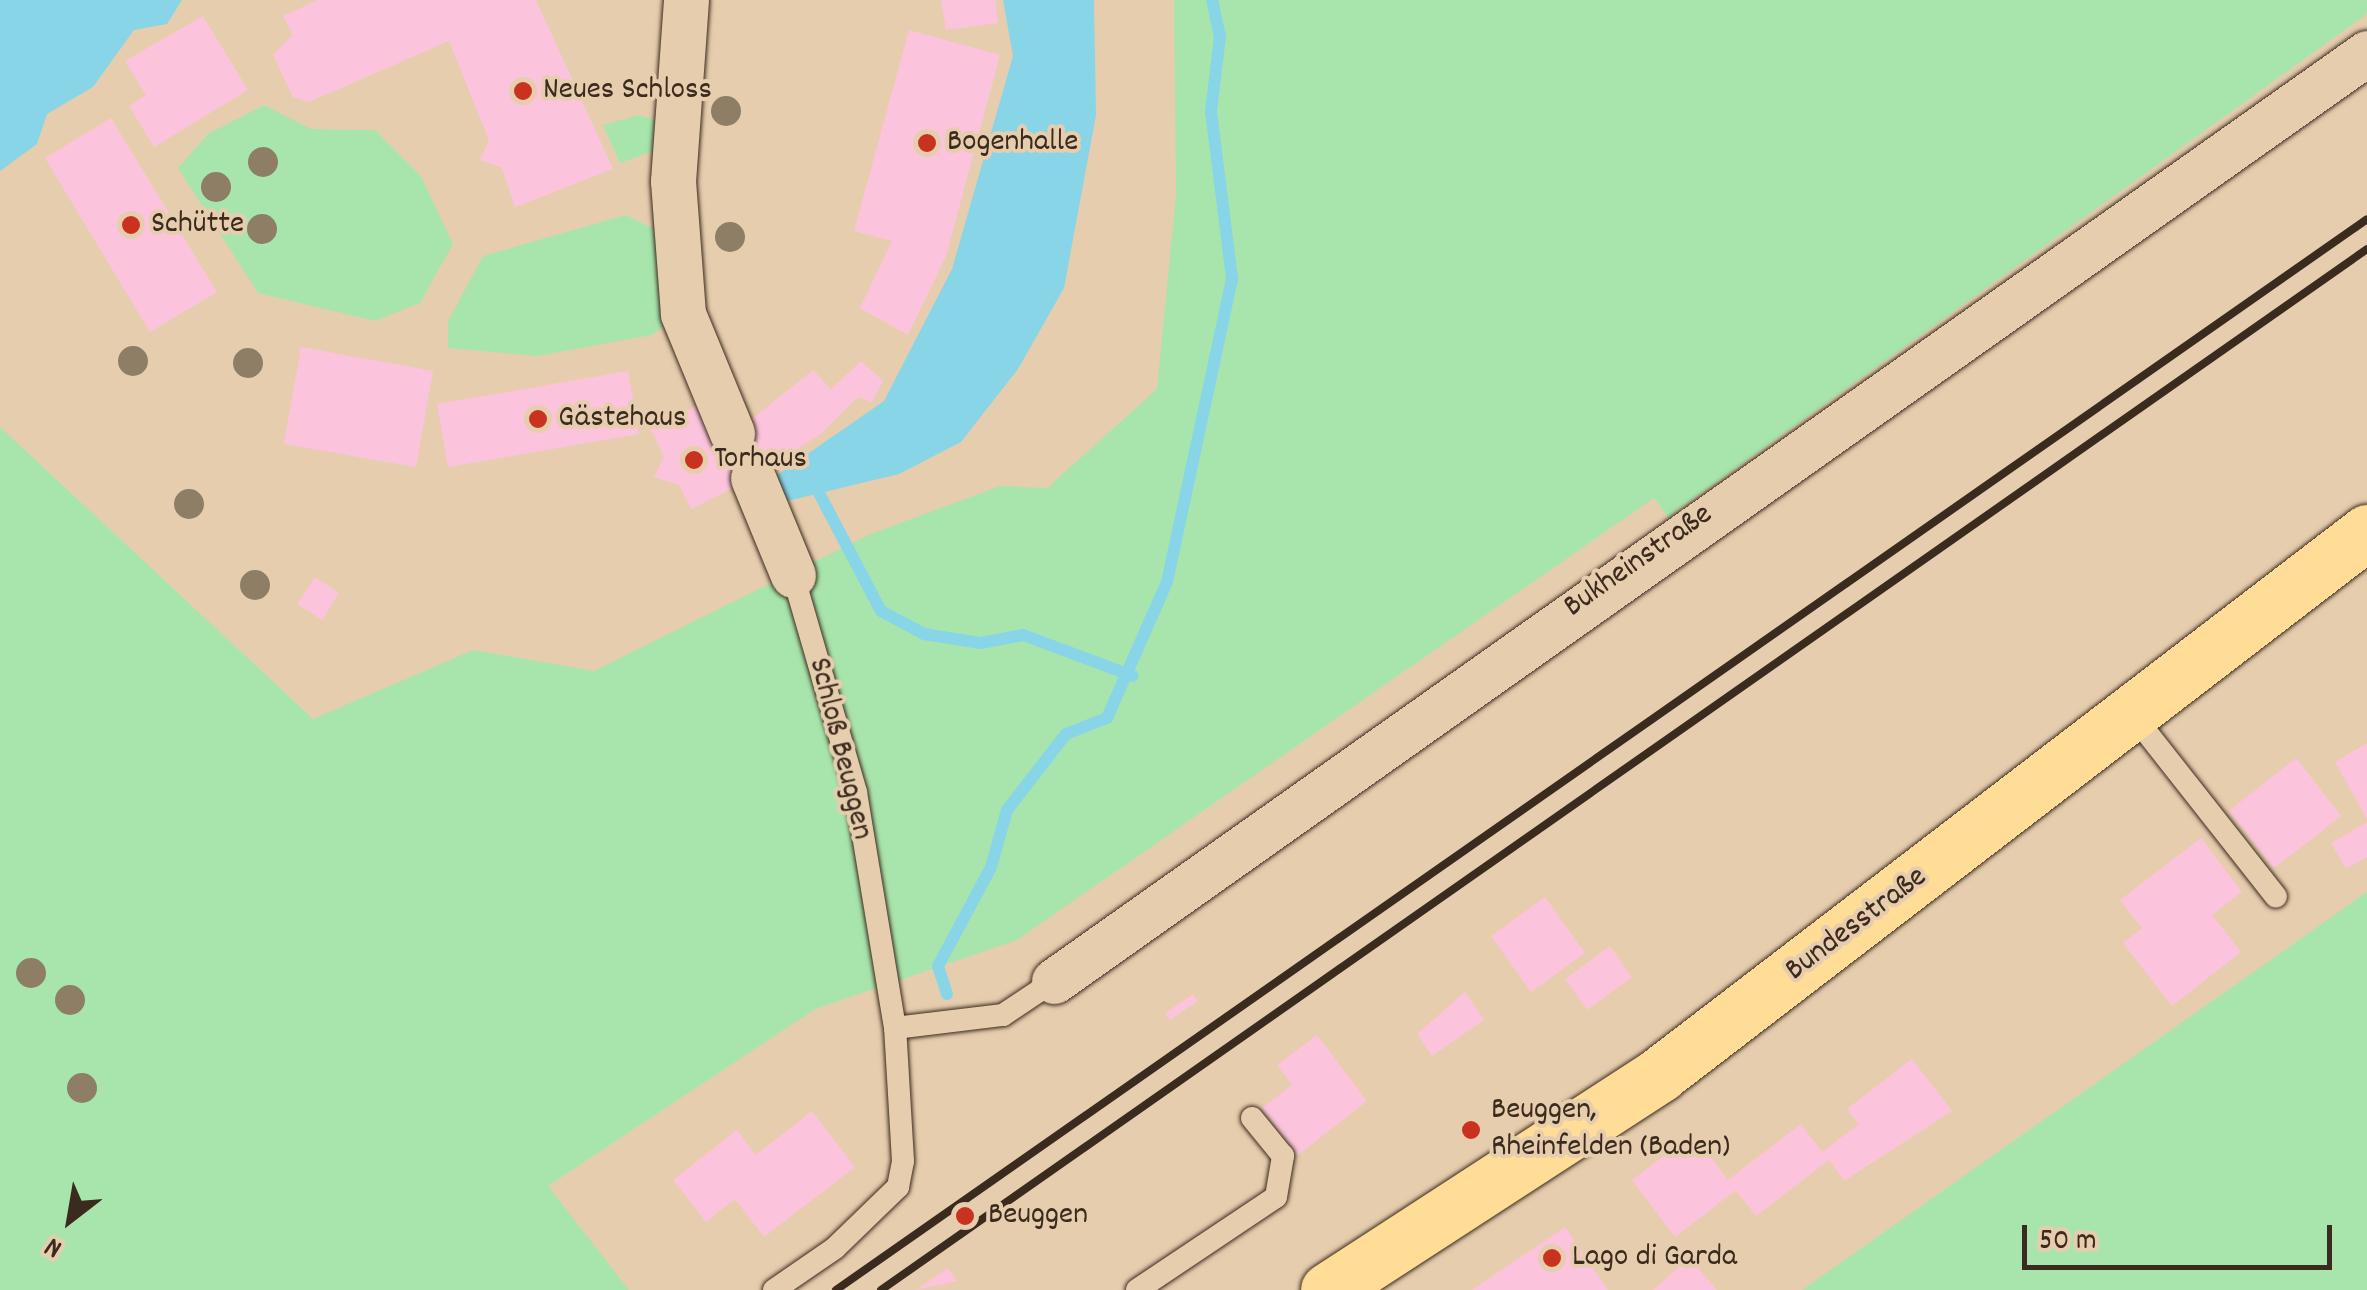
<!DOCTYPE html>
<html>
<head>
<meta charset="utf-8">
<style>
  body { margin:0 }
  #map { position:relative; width:2367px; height:1290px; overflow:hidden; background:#e6cdae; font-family:Dekko,sans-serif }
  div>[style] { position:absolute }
  .green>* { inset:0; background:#a8e5ac }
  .water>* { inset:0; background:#88d5e8 }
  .stream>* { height:12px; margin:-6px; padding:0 6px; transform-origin:6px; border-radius:6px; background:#88d5e8 }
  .building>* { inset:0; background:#fcc4dc }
  .roads { filter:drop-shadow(0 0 2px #3b2a1e) drop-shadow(0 0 2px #3b2a1e) }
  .service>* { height:22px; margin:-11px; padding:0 11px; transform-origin:11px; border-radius:11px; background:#e6cdae }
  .minor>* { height:45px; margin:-22.5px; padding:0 22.5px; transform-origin:22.5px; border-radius:22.5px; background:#e6cdae }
  .primary>* { height:55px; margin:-27.5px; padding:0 27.5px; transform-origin:27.5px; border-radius:27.5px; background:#ffdd96 }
  .rail>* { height:8px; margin:-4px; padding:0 4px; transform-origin:4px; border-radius:4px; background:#3b2a1e }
  .trees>* { width:30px; height:30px; margin:-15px; border-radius:50%; background:#8e7e66 }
  .dots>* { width:28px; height:28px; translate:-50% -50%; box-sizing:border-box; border:5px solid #e6cdae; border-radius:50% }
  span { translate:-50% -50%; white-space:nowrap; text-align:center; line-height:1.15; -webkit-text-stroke:8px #e6cdae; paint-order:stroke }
  .poi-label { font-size:32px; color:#3b2a1e }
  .left { translate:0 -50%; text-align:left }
  .street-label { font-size:32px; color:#3b2a1e }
  .north { position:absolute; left:20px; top:1170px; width:100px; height:100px; -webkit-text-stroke:8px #e6cdae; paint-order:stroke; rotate:211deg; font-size:28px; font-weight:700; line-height:40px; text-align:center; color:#3b2a1e }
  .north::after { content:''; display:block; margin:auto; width:35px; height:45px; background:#3b2a1e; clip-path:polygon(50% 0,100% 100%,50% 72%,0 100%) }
  .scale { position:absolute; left:2022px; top:1225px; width:310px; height:45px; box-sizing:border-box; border:5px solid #3b2a1e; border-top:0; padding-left:12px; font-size:30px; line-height:35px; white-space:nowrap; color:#3b2a1e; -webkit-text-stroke:8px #e6cdae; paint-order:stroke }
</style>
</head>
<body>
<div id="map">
  <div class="green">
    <div style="clip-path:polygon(1174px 0,2367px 0,2367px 14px,1668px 517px,1654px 498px,1017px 940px,815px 1009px,548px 1186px,629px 1290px,0 1290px,0 427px,313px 719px,473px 650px,594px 671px,868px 535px,1000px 486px,1047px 488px,1157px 389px,1176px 194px)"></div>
    <div style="clip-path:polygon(264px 105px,311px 129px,375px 130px,421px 176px,453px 244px,420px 303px,375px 321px,258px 293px,178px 168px,208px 134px)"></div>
    <div style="clip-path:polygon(638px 115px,655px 120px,653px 151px,620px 163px,603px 125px)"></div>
    <div style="clip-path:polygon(626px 215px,662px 233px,666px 324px,652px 335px,537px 356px,448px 348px,448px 321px,483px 256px)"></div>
    <div style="clip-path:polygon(2367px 892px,2367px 1290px,1802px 1290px)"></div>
  </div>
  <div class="water">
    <div style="clip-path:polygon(0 0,182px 0,167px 24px,134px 30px,93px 87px,47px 114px,37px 144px,0 171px)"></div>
    <div style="clip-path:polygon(1003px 0,1094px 0,1096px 115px,1064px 288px,1018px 369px,961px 442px,899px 474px,779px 503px,767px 482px,884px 401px,952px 269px,1013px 56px)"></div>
  </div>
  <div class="stream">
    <div style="left:819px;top:493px;width:133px;rotate:62.3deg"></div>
    <div style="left:881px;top:611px;width:49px;rotate:28.1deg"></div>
    <div style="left:924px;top:634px;width:58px;rotate:9deg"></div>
    <div style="left:981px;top:643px;width:43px;rotate:-10.8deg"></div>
    <div style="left:1023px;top:635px;width:117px;rotate:20.4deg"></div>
    <div style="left:947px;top:994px;width:29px;rotate:-108deg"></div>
    <div style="left:938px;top:966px;width:112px;rotate:-61.8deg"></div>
    <div style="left:991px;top:867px;width:59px;rotate:-74.3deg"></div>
    <div style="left:1007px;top:810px;width:96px;rotate:-52.2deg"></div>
    <div style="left:1066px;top:734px;width:44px;rotate:-21.3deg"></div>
    <div style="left:1107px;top:718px;width:149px;rotate:-66.2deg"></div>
    <div style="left:1167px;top:582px;width:311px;rotate:-77.9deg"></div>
    <div style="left:1232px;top:278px;width:168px;rotate:-97.2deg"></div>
    <div style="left:1211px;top:111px;width:75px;rotate:-83.1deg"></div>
    <div style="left:1220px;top:37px;width:38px;rotate:-102deg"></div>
  </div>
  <div class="building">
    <div style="clip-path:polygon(318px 0,536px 0,613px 169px,515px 207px,502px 168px,480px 160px,489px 140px,449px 41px,309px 102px,293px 97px,273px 55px,293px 35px,283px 16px)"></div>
    <div style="clip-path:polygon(941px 0,995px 0,998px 23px,946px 30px)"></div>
    <div style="clip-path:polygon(203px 16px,248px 90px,154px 147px,129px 106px,146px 95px,125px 61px)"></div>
    <div style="clip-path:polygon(909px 30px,1000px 55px,946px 256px,908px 335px,860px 308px,892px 241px,854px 231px)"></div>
    <div style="clip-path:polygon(111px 118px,217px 292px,150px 332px,45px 158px)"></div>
    <div style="clip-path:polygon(301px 347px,433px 371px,416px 467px,284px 444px)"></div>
    <div style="clip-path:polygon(861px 361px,883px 381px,872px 402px,858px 397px,821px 434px,739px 485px,691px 509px,679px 485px,654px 477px,664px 457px,651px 429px,698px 405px,742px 427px,813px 370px,831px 389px)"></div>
    <div style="clip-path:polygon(628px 371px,639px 434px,448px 467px,437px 404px)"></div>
    <div style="clip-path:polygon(315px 577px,339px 593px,322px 620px,297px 604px)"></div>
    <div style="clip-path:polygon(2367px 743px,2367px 819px,2335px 762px)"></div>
    <div style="clip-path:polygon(2296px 758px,2341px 816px,2274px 868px,2229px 811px)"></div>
    <div style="clip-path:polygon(2367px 822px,2367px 857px,2346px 869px,2331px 843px)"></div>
    <div style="clip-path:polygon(2201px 838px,2242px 892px,2212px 915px,2241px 952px,2172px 1006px,2123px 943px,2142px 928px,2120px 900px)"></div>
    <div style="clip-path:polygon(1545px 897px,1585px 953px,1531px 992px,1491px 936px)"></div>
    <div style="clip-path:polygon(1610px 946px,1632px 977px,1587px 1010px,1565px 979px)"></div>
    <div style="clip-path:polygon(1465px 992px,1484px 1020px,1432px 1056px,1417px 1034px)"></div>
    <div style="clip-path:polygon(1193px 994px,1198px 1001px,1170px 1020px,1165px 1013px)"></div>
    <div style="clip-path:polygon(1317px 1035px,1367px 1101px,1298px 1155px,1262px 1108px,1292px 1085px,1277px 1065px)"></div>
    <div style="clip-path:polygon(1912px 1059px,1952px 1111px,1844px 1181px,1829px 1160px,1756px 1216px,1736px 1190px,1675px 1237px,1632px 1180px,1693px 1134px,1728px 1180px,1801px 1124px,1822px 1152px,1859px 1124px,1847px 1109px)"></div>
    <div style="clip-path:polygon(812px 1111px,855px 1167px,764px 1237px,735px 1199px,706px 1222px,673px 1180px,737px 1130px,756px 1155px)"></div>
    <div style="clip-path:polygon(1565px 1227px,1608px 1290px,1472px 1290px)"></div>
    <div style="clip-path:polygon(1689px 1258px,1717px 1290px,1653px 1290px)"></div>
    <div style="clip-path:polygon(948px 1268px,957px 1281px,916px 1290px)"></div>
  </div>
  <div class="roads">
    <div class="service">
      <div style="left:2133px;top:715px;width:231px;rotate:51.8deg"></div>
      <div style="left:895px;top:1028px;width:109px;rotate:-6.9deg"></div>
      <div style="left:1003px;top:1015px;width:61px;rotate:-33.7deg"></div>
      <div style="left:774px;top:1290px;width:74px;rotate:-34.5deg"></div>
      <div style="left:835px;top:1248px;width:88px;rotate:-44.1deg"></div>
      <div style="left:898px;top:1187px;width:26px;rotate:-79deg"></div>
      <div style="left:903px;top:1161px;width:133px;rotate:-93.4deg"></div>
      <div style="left:895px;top:1028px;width:239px;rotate:-99.4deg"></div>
      <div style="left:856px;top:792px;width:226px;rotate:-106.2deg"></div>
      <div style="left:1137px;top:1290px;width:167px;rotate:-33.8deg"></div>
      <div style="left:1276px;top:1197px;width:42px;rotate:-80.3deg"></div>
      <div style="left:1283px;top:1156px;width:49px;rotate:-129.2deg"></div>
    </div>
    <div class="minor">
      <div style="left:686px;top:0;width:181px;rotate:94.1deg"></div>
      <div style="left:673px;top:181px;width:133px;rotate:85.7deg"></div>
      <div style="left:683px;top:314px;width:129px;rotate:67.6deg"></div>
      <div style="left:753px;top:478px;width:105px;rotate:67.6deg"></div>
      <div style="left:1054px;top:981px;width:1608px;rotate:-35.25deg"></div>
    </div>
    <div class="primary">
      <div style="left:1328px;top:1290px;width:396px;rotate:-33deg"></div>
      <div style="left:1660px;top:1074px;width:891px;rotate:-37.47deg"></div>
    </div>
  </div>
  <div class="rail">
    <div style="left:836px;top:1290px;width:1868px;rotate:-34.97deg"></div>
    <div style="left:881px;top:1290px;width:1814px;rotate:-35.01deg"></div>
  </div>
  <div class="trees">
    <div style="left:726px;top:111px"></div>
    <div style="left:263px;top:162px"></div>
    <div style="left:216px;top:187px"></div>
    <div style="left:262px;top:229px"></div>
    <div style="left:730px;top:237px"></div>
    <div style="left:133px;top:361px"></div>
    <div style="left:248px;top:363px"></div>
    <div style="left:189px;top:504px"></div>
    <div style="left:255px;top:585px"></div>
    <div style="left:31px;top:973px"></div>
    <div style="left:70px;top:1000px"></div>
    <div style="left:82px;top:1088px"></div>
  </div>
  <div class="dots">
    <div style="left:523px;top:91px;background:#c8321e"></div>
    <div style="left:927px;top:143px;background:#c8321e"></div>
    <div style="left:131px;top:225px;background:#c8321e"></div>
    <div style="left:538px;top:419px;background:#c8321e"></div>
    <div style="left:694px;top:460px;background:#c8321e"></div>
    <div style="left:1471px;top:1130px;background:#c8321e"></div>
    <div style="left:965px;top:1216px;background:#c8321e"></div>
    <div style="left:1552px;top:1258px;background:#c8321e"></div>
  </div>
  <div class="poi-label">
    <span class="left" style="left:543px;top:91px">Neues Schloss</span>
    <span class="left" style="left:947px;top:143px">Bogenhalle</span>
    <span class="left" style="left:151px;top:225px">Schütte</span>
    <span class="left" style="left:558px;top:419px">Gästehaus</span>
    <span class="left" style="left:714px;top:460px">Torhaus</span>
    <span class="left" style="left:1491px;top:1130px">Beuggen,<br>Rheinfelden (Baden)</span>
    <span class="left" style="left:988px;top:1216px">Beuggen</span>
    <span class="left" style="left:1572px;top:1258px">Lago di Garda</span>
  </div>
  <div class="street-label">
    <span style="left:1639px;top:562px;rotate:-35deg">Bukheinstraße</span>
    <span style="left:839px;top:749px;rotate:76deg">Schloß Beuggen</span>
    <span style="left:1857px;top:925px;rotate:-37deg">Bundesstraße</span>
  </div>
  <div class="north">N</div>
  <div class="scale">50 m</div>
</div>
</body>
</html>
